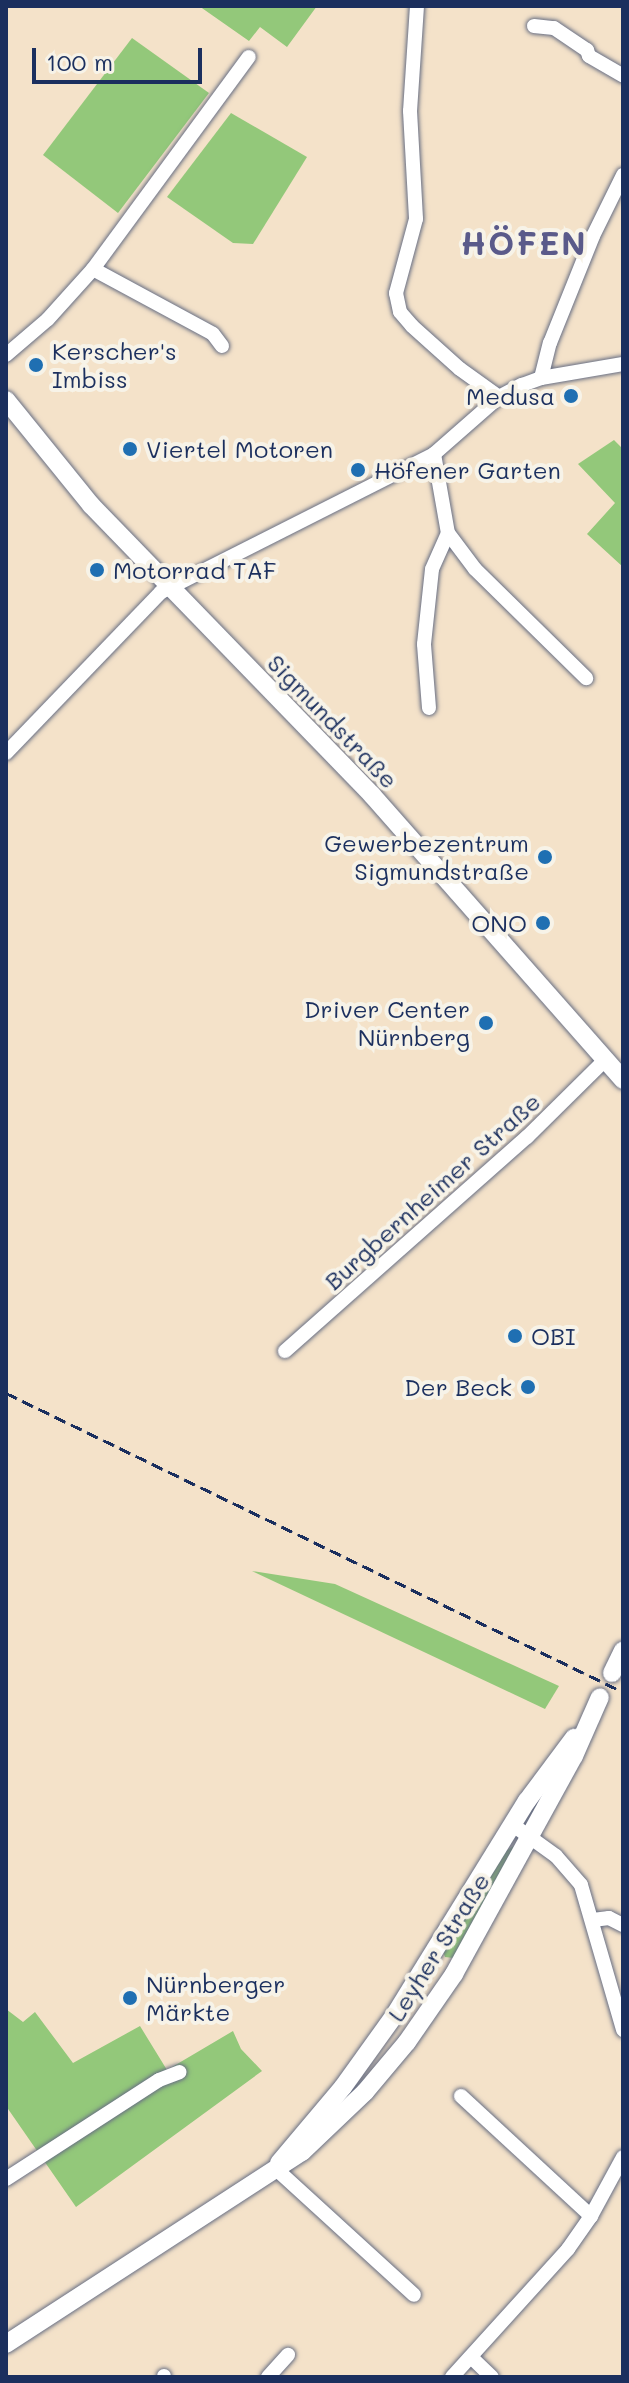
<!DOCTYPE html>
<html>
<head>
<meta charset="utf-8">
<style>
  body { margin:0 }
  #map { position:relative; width:629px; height:2383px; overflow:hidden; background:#f4e2c9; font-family:Mali,sans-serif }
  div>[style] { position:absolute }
  .green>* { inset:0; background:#93c87a }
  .roads { filter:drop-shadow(0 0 2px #676e83) drop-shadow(0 0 2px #676e83) }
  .minor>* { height:14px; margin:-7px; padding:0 7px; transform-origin:7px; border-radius:7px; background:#fff }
  .major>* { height:18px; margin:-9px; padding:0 9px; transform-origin:9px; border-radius:9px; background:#fff }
  .rail>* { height:3px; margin-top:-1.5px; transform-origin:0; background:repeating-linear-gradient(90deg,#1b2f5e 0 12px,transparent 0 18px) }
  .dots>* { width:22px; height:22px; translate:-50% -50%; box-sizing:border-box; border:4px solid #f7f3e8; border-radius:50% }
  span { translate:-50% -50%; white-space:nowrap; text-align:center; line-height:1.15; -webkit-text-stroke:8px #f7f3e8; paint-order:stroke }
  .poi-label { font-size:24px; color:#1b2f5e }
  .left { translate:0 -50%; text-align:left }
  .right { translate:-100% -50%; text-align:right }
  .street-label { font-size:24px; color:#1b2f5e }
  .district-label { font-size:32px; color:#5a5a8a; font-weight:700; letter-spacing:2px }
  .frame { position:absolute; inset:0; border:8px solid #1b2f5e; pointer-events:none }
  .scale { position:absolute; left:32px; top:48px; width:170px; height:36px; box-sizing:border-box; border:4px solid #1b2f5e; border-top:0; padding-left:10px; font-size:24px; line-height:28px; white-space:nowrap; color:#1b2f5e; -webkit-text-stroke:6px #f7f3e8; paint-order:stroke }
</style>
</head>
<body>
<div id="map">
  <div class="green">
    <div style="clip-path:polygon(199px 6px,317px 6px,287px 47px,260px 27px,249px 41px)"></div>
    <div style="clip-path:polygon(132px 38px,209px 93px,118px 213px,43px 155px)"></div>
    <div style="clip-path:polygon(231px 113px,307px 157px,253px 244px,233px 243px,167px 197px)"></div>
    <div style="clip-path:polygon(614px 440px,623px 449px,623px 567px,587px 534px,615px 503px,578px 464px)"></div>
    <div style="clip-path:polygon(252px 1571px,335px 1584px,559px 1686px,545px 1709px)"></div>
    <div style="clip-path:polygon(515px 1845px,453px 1958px,445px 1957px,443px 1951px,503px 1853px)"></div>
    <div style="clip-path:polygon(6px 2009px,23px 2022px,35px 2012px,73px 2063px,140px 2026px,167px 2070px,233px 2031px,241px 2049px,262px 2071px,76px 2207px,6px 2106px)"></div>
  </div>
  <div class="roads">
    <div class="minor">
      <div style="left:417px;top:6px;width:105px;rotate:93.8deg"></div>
      <div style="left:410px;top:111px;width:108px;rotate:86.8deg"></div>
      <div style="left:416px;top:219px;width:77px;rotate:105.1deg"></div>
      <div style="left:396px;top:293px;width:19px;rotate:78deg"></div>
      <div style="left:400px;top:312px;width:18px;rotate:49deg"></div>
      <div style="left:412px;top:326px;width:64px;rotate:41.9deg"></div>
      <div style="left:460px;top:369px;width:48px;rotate:35.7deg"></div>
      <div style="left:534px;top:26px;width:20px;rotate:6deg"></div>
      <div style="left:554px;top:28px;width:40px;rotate:34deg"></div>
      <div style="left:587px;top:50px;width:6px;rotate:72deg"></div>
      <div style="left:589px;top:56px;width:39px;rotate:30deg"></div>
      <div style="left:93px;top:269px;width:136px;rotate:28.4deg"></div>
      <div style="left:213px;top:334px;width:15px;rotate:53deg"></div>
      <div style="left:6px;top:355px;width:55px;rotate:-40.6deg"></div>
      <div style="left:48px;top:319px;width:67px;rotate:-48deg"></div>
      <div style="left:93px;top:269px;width:263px;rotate:-53.7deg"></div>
      <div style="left:541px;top:378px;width:36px;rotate:-76deg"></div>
      <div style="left:550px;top:343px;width:115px;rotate:-68.1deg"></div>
      <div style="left:593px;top:236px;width:68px;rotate:-63.8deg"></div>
      <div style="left:434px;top:454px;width:80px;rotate:80deg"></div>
      <div style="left:448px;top:533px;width:45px;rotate:53.1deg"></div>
      <div style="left:475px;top:569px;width:156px;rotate:44.5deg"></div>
      <div style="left:429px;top:708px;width:64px;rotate:-94.5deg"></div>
      <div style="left:424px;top:644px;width:75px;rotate:-83.9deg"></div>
      <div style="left:432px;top:569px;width:39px;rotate:-66deg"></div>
      <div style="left:6px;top:753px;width:223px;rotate:-46.1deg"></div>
      <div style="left:161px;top:592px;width:306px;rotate:-26.8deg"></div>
      <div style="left:434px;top:454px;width:86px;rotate:-41.2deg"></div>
      <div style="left:499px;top:397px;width:26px;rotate:-28deg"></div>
      <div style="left:522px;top:385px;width:20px;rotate:-20deg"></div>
      <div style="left:541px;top:378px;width:83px;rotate:-9.7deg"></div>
      <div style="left:285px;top:1351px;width:323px;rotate:-41.5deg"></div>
      <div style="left:527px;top:1137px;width:110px;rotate:-44.6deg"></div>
      <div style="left:513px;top:1825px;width:53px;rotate:35.8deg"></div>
      <div style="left:556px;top:1856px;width:38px;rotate:49deg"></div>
      <div style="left:581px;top:1885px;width:151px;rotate:73.8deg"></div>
      <div style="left:593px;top:1920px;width:16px;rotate:-7deg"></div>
      <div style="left:609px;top:1918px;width:16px;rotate:27deg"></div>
      <div style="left:461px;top:2096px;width:177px;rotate:42.7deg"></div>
      <div style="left:275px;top:2168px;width:188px;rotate:42.4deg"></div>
      <div style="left:6px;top:2179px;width:182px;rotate:-32.9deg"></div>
      <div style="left:159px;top:2080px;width:22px;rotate:-21deg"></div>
      <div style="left:471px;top:2357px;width:29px;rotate:44deg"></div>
      <div style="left:164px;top:2376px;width:1px;rotate:90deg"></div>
      <div style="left:268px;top:2377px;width:30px;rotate:-48deg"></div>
      <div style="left:452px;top:2377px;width:173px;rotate:-47.8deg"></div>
      <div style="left:568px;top:2249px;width:40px;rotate:-55.1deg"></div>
      <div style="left:591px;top:2216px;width:67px;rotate:-61.5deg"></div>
    </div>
    <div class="major">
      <div style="left:6px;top:400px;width:135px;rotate:51deg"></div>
      <div style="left:91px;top:505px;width:404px;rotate:45.9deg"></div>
      <div style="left:372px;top:795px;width:380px;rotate:48.6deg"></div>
      <div style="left:612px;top:1673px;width:25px;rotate:-64deg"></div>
      <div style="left:279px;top:2163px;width:99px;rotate:-49.9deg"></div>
      <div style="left:343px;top:2087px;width:87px;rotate:-54.3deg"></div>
      <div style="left:394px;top:2016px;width:253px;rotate:-58.3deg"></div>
      <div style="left:527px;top:1801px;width:79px;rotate:-53.3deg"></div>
      <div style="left:6px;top:2344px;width:353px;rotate:-33deg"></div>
      <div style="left:302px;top:2152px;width:87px;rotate:-43.6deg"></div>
      <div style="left:365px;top:2092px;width:65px;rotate:-50deg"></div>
      <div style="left:407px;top:2042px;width:83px;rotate:-55.3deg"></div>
      <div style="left:454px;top:1974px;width:249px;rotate:-61.2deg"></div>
      <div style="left:574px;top:1756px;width:64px;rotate:-66.2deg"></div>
    </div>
  </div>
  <div class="rail">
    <div style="left:6px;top:1393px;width:686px;rotate:25.85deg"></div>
  </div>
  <div class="dots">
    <div style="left:36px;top:365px;background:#1f6fb2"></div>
    <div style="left:571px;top:396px;background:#1f6fb2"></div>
    <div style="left:130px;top:449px;background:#1f6fb2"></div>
    <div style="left:358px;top:470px;background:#1f6fb2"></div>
    <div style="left:97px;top:570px;background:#1f6fb2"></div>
    <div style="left:545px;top:857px;background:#1f6fb2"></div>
    <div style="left:543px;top:923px;background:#1f6fb2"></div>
    <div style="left:486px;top:1023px;background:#1f6fb2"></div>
    <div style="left:515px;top:1336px;background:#1f6fb2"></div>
    <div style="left:528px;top:1387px;background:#1f6fb2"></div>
    <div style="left:130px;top:1998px;background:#1f6fb2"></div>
  </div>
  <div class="poi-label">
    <span class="left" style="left:52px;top:365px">Kerscher's<br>Imbiss</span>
    <span class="right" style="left:555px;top:396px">Medusa</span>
    <span class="left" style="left:146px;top:449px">Viertel Motoren</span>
    <span class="left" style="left:374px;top:470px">Höfener Garten</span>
    <span class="left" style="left:113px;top:570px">Motorrad TAF</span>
    <span class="right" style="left:529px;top:857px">Gewerbezentrum<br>Sigmundstraße</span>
    <span class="right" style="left:527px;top:923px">ONO</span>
    <span class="right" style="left:470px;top:1023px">Driver Center<br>Nürnberg</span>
    <span class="left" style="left:531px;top:1336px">OBI</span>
    <span class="right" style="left:512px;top:1387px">Der Beck</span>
    <span class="left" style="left:146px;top:1998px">Nürnberger<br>Märkte</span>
  </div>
  <div class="street-label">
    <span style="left:333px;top:721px;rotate:46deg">Sigmundstraße</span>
    <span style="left:432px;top:1191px;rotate:-42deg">Burgbernheimer Straße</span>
    <span style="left:438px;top:1947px;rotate:-58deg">Leyher Straße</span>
  </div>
  <div class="district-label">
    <span style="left:524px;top:242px">HÖFEN</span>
  </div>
  <div class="frame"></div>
  <div class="scale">100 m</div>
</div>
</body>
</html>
